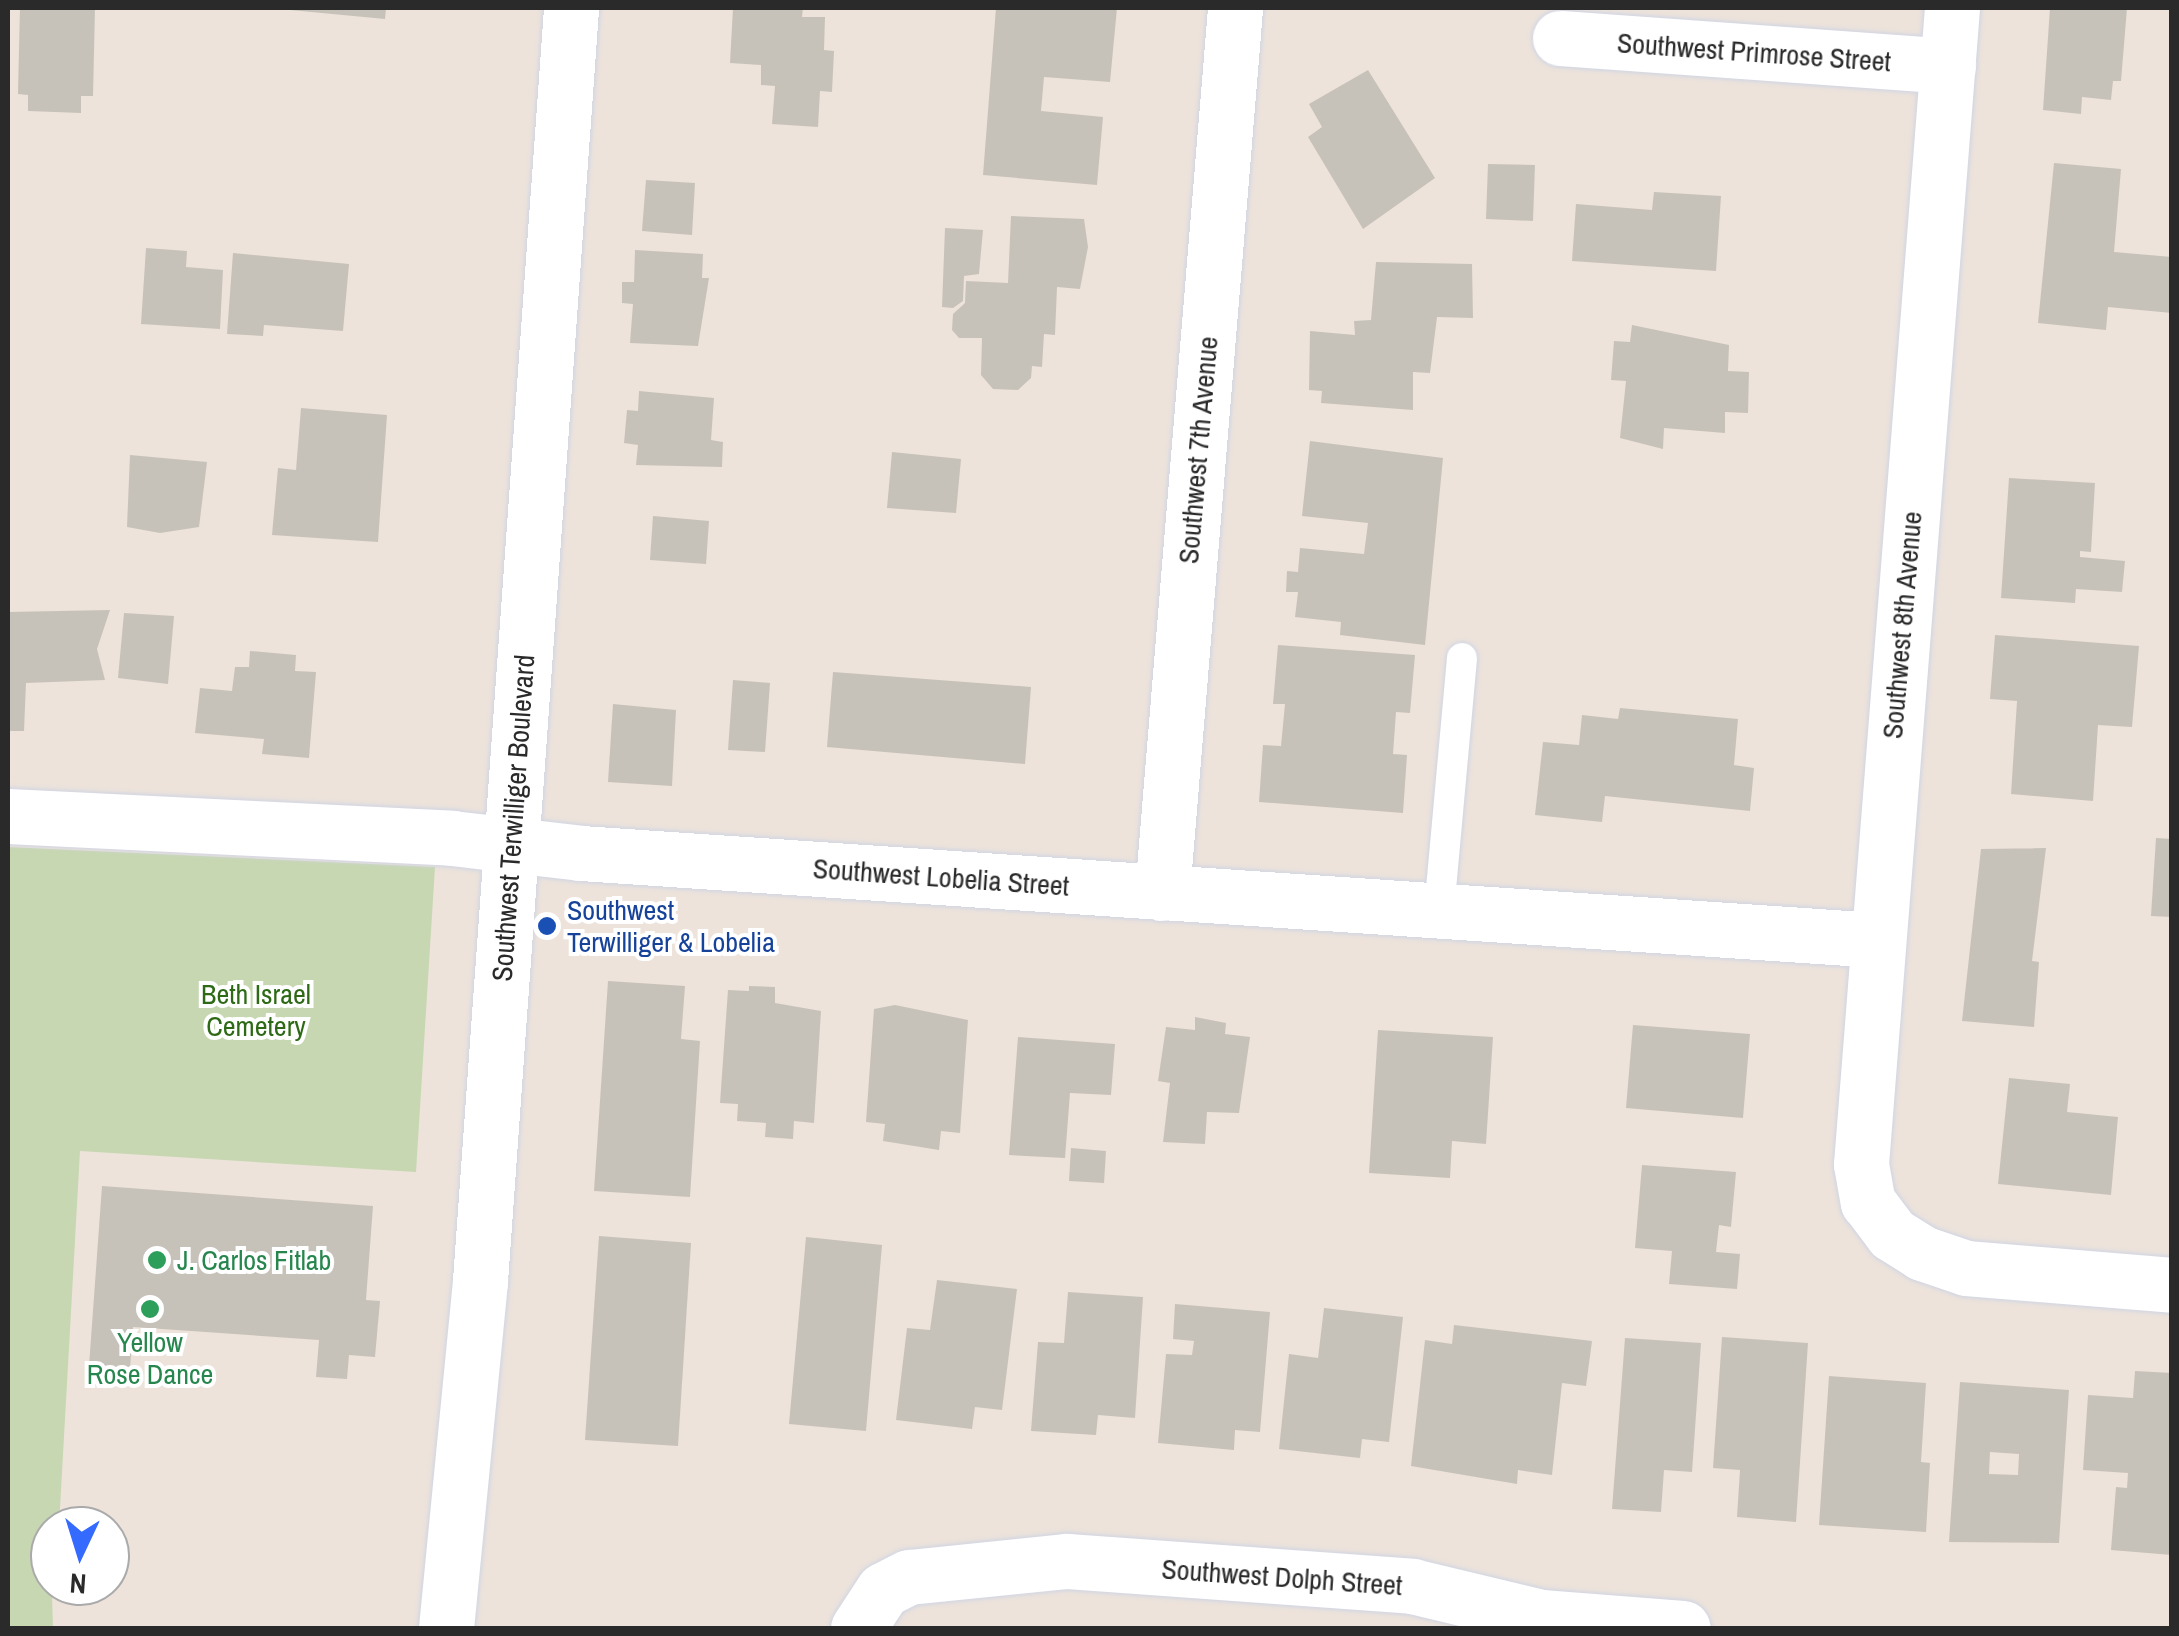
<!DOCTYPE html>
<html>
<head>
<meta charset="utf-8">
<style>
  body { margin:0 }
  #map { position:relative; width:2179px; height:1636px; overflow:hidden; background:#ede3db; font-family:"Archivo Narrow",sans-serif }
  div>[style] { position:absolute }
  .cemetery>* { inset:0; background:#c7d7b1 }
  .building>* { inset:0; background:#c7c2b9 }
  .roads { filter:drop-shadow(0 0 2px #d0d5e3) drop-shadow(0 0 2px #d0d5e3) }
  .lane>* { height:30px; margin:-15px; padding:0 15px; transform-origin:15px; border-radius:15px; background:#fff }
  .street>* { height:55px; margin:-27.5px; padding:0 27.5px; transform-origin:27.5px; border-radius:27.5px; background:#fff }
  .secondary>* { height:55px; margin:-27.5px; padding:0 27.5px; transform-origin:27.5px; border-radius:27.5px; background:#fff }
  .dots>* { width:28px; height:28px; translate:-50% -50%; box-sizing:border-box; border:5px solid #fff; border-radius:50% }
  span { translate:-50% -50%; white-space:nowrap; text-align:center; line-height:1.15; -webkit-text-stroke:8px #fff; paint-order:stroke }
  .street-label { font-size:28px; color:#2a2a2a }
  .transit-label { font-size:28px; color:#164399 }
  .left { translate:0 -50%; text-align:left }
  .park-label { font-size:28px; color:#2e6a16 }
  .leisure-label { font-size:28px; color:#27864d }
  .frame { position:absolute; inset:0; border:10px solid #2a2a2a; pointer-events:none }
  .north { position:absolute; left:30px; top:1506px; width:100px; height:100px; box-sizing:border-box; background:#fff; border:2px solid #aaa; border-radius:50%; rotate:184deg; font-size:28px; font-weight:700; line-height:40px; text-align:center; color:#2a2a2a }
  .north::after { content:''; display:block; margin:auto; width:35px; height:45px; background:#356aff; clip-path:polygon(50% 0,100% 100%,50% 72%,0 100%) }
</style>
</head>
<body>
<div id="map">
  <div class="cemetery">
    <div style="clip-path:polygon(8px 847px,435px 867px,416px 1172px,80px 1151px,59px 1526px,50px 1526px,53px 1628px,8px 1628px)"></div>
  </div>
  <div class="building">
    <div style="clip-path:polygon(20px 8px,95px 8px,93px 96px,81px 96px,81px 113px,28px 111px,28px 95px,18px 94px)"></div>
    <div style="clip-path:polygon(269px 8px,386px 8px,385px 19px)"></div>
    <div style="clip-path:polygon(733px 8px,803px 8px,802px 17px,825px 17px,824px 50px,834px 51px,832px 92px,820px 91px,818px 127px,772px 124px,775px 86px,761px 85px,761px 65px,730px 63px)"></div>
    <div style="clip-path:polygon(996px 8px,1117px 8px,1110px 82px,1044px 77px,1041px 111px,1103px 117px,1097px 185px,983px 175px)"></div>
    <div style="clip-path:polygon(2050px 8px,2127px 8px,2121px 81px,2113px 81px,2111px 100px,2082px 97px,2081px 114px,2043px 110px)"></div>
    <div style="clip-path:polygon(1368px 70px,1435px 178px,1363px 229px,1308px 137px,1322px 127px,1309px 104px)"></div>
    <div style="clip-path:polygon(2054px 163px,2121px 169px,2114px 252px,2172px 257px,2172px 313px,2108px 307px,2106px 330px,2038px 323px)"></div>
    <div style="clip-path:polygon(1488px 164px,1535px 165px,1533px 221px,1486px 219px)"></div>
    <div style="clip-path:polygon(646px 180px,695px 183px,692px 235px,642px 231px)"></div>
    <div style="clip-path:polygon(1654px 192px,1721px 196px,1716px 271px,1572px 261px,1576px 204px,1652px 210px)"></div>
    <div style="clip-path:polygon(1011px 216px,1084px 219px,1088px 247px,1080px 289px,1057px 287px,1055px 335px,1044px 334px,1042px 367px,1032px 366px,1031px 378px,1018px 390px,993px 389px,981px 375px,982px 338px,959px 338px,952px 330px,953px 314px,965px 303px,966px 281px,1008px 283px)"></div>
    <div style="clip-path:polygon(945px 228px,983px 230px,979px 274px,964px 276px,963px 301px,953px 308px,942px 307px)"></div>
    <div style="clip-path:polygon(146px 248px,187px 251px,186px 267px,223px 270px,220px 329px,141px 324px)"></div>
    <div style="clip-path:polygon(635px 250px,703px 254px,702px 278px,709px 278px,698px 346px,630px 343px,633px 304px,622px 303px,622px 282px,634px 282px)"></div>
    <div style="clip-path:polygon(233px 253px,349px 264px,343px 331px,264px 325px,263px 336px,227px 334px)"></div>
    <div style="clip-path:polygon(1376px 262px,1472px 264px,1473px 318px,1437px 317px,1430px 373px,1413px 372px,1413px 410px,1321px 403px,1322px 391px,1309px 390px,1310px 331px,1355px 335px,1354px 321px,1371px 320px)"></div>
    <div style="clip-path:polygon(1632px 325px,1729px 345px,1728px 371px,1749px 372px,1748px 413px,1725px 412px,1725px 433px,1664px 428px,1663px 449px,1620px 438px,1626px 381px,1611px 380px,1614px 341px,1630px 342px)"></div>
    <div style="clip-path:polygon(639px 391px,714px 398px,711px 440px,723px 442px,722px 467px,636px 465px,638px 445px,624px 443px,627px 410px,638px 411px)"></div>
    <div style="clip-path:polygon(301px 408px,387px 415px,378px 542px,272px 535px,278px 468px,296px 470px)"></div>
    <div style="clip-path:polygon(1310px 441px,1443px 458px,1425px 645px,1340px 635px,1341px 622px,1295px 617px,1298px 592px,1286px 592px,1287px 571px,1298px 572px,1300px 548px,1364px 554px,1368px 523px,1302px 516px)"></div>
    <div style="clip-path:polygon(892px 452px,961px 459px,956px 513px,887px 508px)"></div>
    <div style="clip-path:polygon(130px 455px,207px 462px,199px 527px,160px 533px,127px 527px)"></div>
    <div style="clip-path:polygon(2009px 478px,2095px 483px,2091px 552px,2080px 551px,2080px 557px,2125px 561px,2122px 592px,2076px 589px,2075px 603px,2001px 598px)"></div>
    <div style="clip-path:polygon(653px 516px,709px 521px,706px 564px,650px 560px)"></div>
    <div style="clip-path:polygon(110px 610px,97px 649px,105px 680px,26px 683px,24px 731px,8px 731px,8px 612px)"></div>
    <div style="clip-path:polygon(124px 613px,174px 616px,168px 684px,118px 678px)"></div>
    <div style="clip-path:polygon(1995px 635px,2139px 646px,2132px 727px,2098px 725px,2093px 801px,2011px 794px,2017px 701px,1990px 699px)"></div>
    <div style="clip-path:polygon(1278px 645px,1415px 655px,1410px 713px,1396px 712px,1393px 754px,1407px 755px,1403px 813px,1259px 802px,1263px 745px,1281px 746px,1285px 704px,1273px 704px)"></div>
    <div style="clip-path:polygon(250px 651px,296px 655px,295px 671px,316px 672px,309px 758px,262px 754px,264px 739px,195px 733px,200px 688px,232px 691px,235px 667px,249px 667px)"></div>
    <div style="clip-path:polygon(833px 672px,1031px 687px,1025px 764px,827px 747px)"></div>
    <div style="clip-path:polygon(733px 680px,770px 683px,765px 752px,728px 750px)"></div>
    <div style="clip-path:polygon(613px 704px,676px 710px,672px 786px,608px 782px)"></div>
    <div style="clip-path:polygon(1620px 708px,1738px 719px,1734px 765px,1754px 768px,1750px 811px,1605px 796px,1602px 822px,1535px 815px,1543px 742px,1579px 745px,1582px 715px,1618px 719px)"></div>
    <div style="clip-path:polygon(2156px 838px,2172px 839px,2172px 917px,2151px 916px)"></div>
    <div style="clip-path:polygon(2046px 848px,2032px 961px,2039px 962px,2034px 1027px,1962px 1021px,1981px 849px)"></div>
    <div style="clip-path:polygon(608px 981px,685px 986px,681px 1039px,700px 1041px,690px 1197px,594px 1191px)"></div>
    <div style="clip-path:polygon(749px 986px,775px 987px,775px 1003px,821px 1011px,814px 1123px,794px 1121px,793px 1139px,765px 1137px,766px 1123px,737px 1121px,738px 1104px,720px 1103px,728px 990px,749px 991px)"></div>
    <div style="clip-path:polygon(895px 1005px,968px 1020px,960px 1133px,941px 1131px,939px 1150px,883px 1141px,885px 1124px,866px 1122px,874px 1009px)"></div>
    <div style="clip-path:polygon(1195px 1017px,1226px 1023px,1225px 1034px,1250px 1037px,1239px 1113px,1207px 1112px,1205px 1144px,1163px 1142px,1170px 1083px,1158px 1081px,1166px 1027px,1195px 1030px)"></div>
    <div style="clip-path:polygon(1633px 1025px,1750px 1034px,1743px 1118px,1626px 1108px)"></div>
    <div style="clip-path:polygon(1378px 1030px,1493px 1037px,1486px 1144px,1452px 1141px,1450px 1178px,1369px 1173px)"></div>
    <div style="clip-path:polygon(1018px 1037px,1115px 1044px,1111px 1095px,1070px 1093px,1065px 1158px,1009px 1155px)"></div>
    <div style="clip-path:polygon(2009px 1078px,2070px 1084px,2067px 1112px,2118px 1117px,2111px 1195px,1998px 1184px)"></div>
    <div style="clip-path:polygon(1071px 1148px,1106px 1151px,1104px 1183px,1069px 1181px)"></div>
    <div style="clip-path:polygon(1642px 1165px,1736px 1172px,1731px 1227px,1719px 1225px,1716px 1252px,1740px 1254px,1737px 1289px,1669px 1284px,1672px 1251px,1635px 1248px)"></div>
    <div style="clip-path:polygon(102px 1186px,373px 1206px,366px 1300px,380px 1301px,375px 1357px,349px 1355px,347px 1379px,316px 1377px,319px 1340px,133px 1327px,130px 1369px,89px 1366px)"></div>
    <div style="clip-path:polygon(599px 1236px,691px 1243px,678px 1446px,585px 1440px)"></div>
    <div style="clip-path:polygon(806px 1237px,882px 1245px,866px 1431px,789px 1424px)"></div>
    <div style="clip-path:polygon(937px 1280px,1017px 1289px,1002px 1410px,975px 1407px,972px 1429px,896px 1420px,907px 1328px,930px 1330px)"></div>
    <div style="clip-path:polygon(1068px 1292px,1143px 1297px,1135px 1418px,1098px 1415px,1096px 1435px,1031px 1431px,1038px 1342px,1064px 1343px)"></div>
    <div style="clip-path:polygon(1175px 1304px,1270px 1312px,1260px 1432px,1235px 1430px,1234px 1450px,1158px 1443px,1166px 1354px,1192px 1355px,1194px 1341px,1173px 1339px)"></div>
    <div style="clip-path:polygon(1324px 1308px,1403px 1317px,1389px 1442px,1362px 1439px,1360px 1458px,1279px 1449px,1289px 1354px,1318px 1358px)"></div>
    <div style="clip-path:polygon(1454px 1325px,1592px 1341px,1586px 1386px,1562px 1383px,1552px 1475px,1518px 1470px,1517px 1484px,1411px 1466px,1425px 1340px,1452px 1344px)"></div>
    <div style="clip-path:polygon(1722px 1337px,1808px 1343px,1796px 1522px,1737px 1517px,1740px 1470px,1713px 1468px)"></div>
    <div style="clip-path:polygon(1625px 1338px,1701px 1343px,1692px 1472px,1664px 1470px,1661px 1512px,1612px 1509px)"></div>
    <div style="clip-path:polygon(2135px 1371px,2172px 1373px,2172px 1555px,2111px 1550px,2116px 1487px,2127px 1488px,2128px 1473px,2083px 1470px,2088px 1395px,2133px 1398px)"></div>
    <div style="clip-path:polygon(1829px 1376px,1926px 1383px,1921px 1462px,1930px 1463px,1926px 1532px,1819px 1525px)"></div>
    <div style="clip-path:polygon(evenodd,1960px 1382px,2069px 1390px,2059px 1543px,1949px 1542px,1960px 1382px,1990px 1452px,2019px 1454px,2018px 1475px,1989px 1474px,1990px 1452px)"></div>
  </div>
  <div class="roads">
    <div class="lane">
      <div style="left:1439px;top:911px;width:254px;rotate:-84.8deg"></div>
    </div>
    <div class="street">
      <div style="left:1952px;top:8px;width:1160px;rotate:94.5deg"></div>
      <div style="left:1861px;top:1164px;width:39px;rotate:80deg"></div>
      <div style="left:1868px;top:1202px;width:40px;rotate:53deg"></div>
      <div style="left:1892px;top:1234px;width:36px;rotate:32deg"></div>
      <div style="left:1922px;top:1253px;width:46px;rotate:18.8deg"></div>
      <div style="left:1966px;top:1268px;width:207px;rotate:4.7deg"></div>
      <div style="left:1560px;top:38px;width:389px;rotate:4.1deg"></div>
      <div style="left:8px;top:816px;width:445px;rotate:2.8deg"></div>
      <div style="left:452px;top:838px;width:130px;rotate:6.6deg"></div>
      <div style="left:581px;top:853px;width:1298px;rotate:3.84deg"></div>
      <div style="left:1162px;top:893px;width:888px;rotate:-85.28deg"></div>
      <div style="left:858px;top:1628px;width:45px;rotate:-56.7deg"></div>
      <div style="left:883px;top:1590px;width:29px;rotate:-27deg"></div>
      <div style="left:909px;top:1577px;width:159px;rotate:-5.8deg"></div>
      <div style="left:1067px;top:1561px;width:346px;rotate:4.1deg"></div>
      <div style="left:1412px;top:1586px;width:133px;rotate:13.5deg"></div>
      <div style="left:1541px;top:1617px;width:142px;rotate:4.4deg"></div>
    </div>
    <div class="secondary">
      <div style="left:446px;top:1628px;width:349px;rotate:-84.4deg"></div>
      <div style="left:480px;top:1281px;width:1276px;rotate:-85.91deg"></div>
    </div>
  </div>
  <div class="dots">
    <div style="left:547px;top:926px;background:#1a4fb4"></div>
    <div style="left:157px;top:1260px;background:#2e9e5b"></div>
    <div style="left:150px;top:1309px;background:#2e9e5b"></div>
  </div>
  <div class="street-label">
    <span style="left:1754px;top:52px;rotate:4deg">Southwest Primrose Street</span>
    <span style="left:1198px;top:450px;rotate:-85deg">Southwest 7th Avenue</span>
    <span style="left:1902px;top:625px;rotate:-85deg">Southwest 8th Avenue</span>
    <span style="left:513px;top:818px;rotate:-86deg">Southwest Terwilliger Boulevard</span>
    <span style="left:941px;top:877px;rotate:4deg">Southwest Lobelia Street</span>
    <span style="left:1282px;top:1577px;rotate:4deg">Southwest Dolph Street</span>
  </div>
  <div class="transit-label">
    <span class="left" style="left:567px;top:926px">Southwest<br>Terwilliger &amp; Lobelia</span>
  </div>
  <div class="park-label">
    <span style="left:256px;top:1010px">Beth Israel<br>Cemetery</span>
  </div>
  <div class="leisure-label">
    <span class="left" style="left:177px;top:1260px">J. Carlos Fitlab</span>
    <span style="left:150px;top:1358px">Yellow<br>Rose Dance</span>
  </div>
  <div class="frame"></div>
  <div class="north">N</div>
</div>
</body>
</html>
